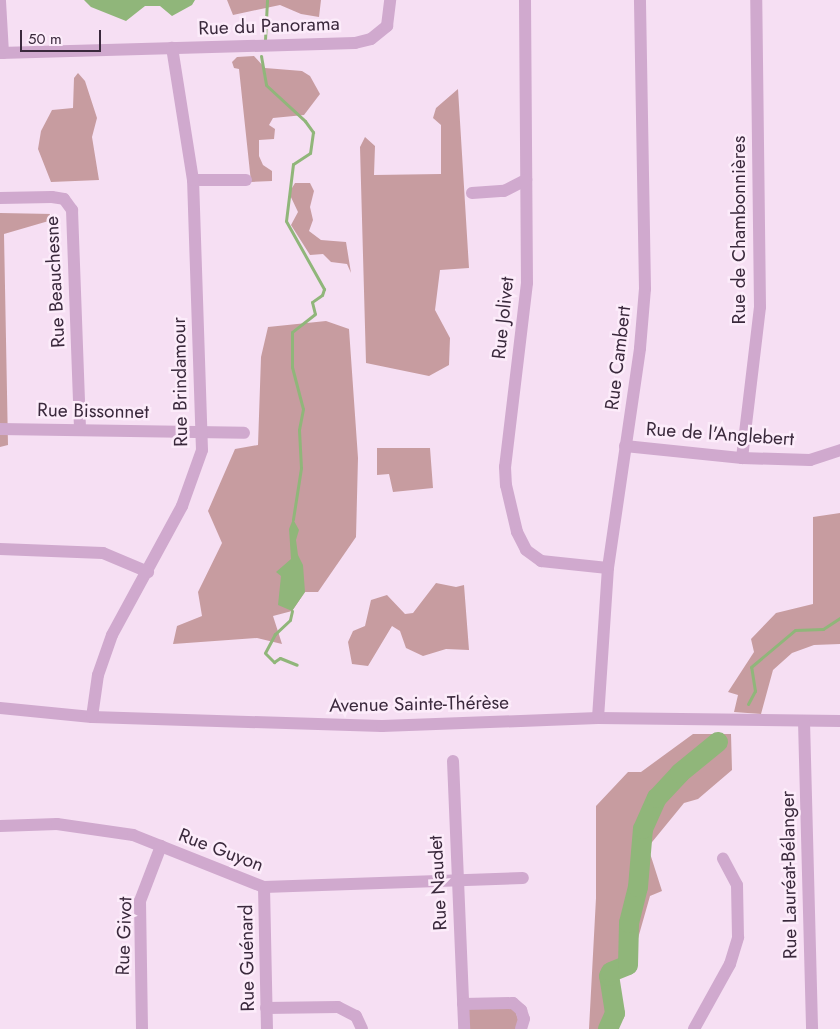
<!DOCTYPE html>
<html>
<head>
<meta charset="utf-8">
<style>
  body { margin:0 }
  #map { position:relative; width:840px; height:1029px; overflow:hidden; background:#f6dff3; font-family:Jost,sans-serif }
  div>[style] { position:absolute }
  .green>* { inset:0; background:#c79ca0 }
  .water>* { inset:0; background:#90b67a }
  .stream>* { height:3px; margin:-1.5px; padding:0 1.5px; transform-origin:1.5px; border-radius:1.5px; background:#90b67a }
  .river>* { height:20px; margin:-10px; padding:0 10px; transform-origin:10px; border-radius:10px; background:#90b67a }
  .minor>* { height:12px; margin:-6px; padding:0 6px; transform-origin:6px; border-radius:6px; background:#d0a9ce }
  span { translate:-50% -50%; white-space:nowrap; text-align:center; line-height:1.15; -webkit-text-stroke:5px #fcecfa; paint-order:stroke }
  .street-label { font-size:19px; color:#3a293c }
  .scale { position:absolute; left:20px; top:30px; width:81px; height:22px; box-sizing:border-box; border:2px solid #3a293c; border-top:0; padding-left:6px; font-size:15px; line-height:18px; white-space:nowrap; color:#3a293c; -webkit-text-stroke:4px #fcecfa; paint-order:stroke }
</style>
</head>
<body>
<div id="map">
  <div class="green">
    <div style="clip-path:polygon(227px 0,321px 0,319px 17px,301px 14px,280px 5px,233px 15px)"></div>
    <div style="clip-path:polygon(254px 56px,265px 68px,302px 71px,310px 76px,320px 94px,304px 115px,273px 118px,269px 125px,275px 129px,274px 139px,259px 140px,259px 156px,263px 165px,272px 171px,272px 181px,251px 182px,239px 69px,234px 68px,232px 62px,237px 57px)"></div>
    <div style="clip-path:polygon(78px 73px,85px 81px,97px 118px,92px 137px,99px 180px,51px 182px,38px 149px,41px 131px,52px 110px,73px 108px,74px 78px)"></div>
    <div style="clip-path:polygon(458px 89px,469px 268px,440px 270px,435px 310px,450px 338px,449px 365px,429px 376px,366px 363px,360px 147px,365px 137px,375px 146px,374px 175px,441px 174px,441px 125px,433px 118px,436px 108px)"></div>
    <div style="clip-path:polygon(295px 183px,310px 183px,314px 191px,310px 207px,313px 220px,309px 231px,321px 240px,346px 242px,351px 273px,347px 264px,331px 262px,323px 254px,310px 255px,291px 225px,298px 212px,289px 193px)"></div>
    <div style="clip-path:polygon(0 213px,53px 214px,52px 220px,4px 234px,8px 445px,0 447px)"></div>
    <div style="clip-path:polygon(326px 321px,349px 329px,358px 458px,356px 537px,318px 592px,305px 592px,292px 611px,273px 616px,282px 644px,257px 638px,173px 644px,177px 626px,202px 616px,198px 592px,222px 543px,208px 511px,235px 449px,258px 445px,261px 357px,268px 327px)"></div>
    <div style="clip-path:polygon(377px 448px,430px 448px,433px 488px,393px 492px,389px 474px,377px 475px)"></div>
    <div style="clip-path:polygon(840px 513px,840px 644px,814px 645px,792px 653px,773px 670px,761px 714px,734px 712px,738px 695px,728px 692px,754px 652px,751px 639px,776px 613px,813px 604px,813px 517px)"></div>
    <div style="clip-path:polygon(436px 583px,456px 587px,464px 585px,469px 650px,446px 649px,423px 656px,406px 648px,400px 631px,392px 626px,368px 666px,352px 664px,348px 642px,353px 631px,365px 626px,371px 600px,387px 595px,405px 614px,413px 613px)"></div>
    <div style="clip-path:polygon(693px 734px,731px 734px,732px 770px,698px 799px,684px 803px,648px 847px,662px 891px,650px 896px,631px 963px,613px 985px,620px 1015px,616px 1029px,589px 1029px,596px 898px,596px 806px,628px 772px,641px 772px)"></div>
    <div style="clip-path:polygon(513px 1003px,521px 1029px,464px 1029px,463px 1004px)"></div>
  </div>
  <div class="water">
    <div style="clip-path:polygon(84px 0,195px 0,192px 5px,172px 16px,160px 6px,145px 6px,126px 21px,91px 7px)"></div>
    <div style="clip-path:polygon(293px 519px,299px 530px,296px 540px,298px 555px,303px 565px,305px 592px,292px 611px,278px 605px,281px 576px,276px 572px,291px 559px,289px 529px)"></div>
  </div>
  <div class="stream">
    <div style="left:265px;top:40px;width:40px;rotate:-87.1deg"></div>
    <div style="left:261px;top:56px;width:29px;rotate:80deg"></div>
    <div style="left:266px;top:85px;width:53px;rotate:42.7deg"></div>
    <div style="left:305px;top:121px;width:14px;rotate:54deg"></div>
    <div style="left:313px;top:132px;width:21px;rotate:98deg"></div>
    <div style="left:310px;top:153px;width:20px;rotate:147deg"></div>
    <div style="left:293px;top:164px;width:57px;rotate:97deg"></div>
    <div style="left:286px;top:221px;width:78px;rotate:60.8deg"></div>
    <div style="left:324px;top:289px;width:6px;rotate:108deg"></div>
    <div style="left:322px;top:295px;width:12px;rotate:145deg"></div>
    <div style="left:312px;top:302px;width:12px;rotate:76deg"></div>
    <div style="left:315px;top:314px;width:29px;rotate:142deg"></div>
    <div style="left:292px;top:332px;width:35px;rotate:90deg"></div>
    <div style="left:292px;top:367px;width:43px;rotate:75.3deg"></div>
    <div style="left:303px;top:409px;width:21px;rotate:101deg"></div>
    <div style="left:299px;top:430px;width:38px;rotate:87deg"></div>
    <div style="left:301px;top:468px;width:52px;rotate:98.9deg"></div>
    <div style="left:292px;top:611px;width:9px;rotate:103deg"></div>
    <div style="left:290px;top:620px;width:21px;rotate:137deg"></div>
    <div style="left:275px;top:634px;width:21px;rotate:118deg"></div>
    <div style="left:265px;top:653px;width:13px;rotate:45deg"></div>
    <div style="left:274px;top:662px;width:7px;rotate:-34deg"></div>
    <div style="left:280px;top:658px;width:18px;rotate:22deg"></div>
    <div style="left:748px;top:704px;width:15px;rotate:-62deg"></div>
    <div style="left:755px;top:691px;width:24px;rotate:-99deg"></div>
    <div style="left:751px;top:667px;width:57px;rotate:-40.1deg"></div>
    <div style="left:795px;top:630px;width:28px;rotate:-2deg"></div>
    <div style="left:823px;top:629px;width:20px;rotate:-33deg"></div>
  </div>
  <div class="river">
    <div style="left:608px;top:1029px;width:17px;rotate:-66deg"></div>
    <div style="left:615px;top:1013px;width:37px;rotate:-99deg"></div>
    <div style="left:609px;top:976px;width:4px;rotate:-63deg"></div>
    <div style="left:611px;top:972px;width:18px;rotate:-22deg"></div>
    <div style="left:628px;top:965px;width:42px;rotate:-88.6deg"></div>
    <div style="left:629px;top:923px;width:37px;rotate:-76deg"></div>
    <div style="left:638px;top:887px;width:58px;rotate:-85.1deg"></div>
    <div style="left:643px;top:829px;width:34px;rotate:-66deg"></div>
    <div style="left:657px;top:798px;width:34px;rotate:-47deg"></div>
    <div style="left:680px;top:773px;width:49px;rotate:-39.2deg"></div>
  </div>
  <div class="minor">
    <div style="left:525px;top:0;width:283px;rotate:89.6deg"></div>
    <div style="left:527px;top:283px;width:185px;rotate:96.8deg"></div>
    <div style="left:505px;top:467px;width:18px;rotate:87deg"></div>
    <div style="left:506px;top:485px;width:48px;rotate:76.8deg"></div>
    <div style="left:517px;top:532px;width:20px;rotate:63deg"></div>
    <div style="left:526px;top:550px;width:19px;rotate:36deg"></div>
    <div style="left:541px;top:561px;width:67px;rotate:6deg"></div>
    <div style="left:0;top:1px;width:52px;rotate:86.7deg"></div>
    <div style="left:0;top:53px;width:355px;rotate:-1.6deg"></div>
    <div style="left:355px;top:43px;width:16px;rotate:-14deg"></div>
    <div style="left:371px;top:39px;width:21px;rotate:-39deg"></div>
    <div style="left:387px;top:26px;width:26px;rotate:-83deg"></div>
    <div style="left:193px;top:180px;width:53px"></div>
    <div style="left:472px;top:193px;width:32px;rotate:-4deg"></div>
    <div style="left:504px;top:191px;width:25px;rotate:-27deg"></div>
    <div style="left:0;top:198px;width:52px;rotate:-1.1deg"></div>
    <div style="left:52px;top:197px;width:12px;rotate:9deg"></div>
    <div style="left:64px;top:199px;width:14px;rotate:54deg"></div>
    <div style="left:72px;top:210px;width:219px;rotate:87.9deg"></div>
    <div style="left:0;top:429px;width:244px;rotate:0.9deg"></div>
    <div style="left:625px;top:446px;width:118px;rotate:5.9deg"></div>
    <div style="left:742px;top:458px;width:68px;rotate:1.7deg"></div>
    <div style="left:810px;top:460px;width:32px;rotate:-18deg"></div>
    <div style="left:742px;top:458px;width:152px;rotate:-83.2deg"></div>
    <div style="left:760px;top:307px;width:307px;rotate:-90.7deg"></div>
    <div style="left:0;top:549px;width:103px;rotate:2.2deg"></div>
    <div style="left:103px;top:553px;width:49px;rotate:22.9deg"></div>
    <div style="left:0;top:708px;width:92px;rotate:5.6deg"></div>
    <div style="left:92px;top:717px;width:290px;rotate:1.8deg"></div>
    <div style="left:382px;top:726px;width:216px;rotate:-2.1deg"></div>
    <div style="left:598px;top:718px;width:242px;rotate:0.7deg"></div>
    <div style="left:92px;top:717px;width:42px;rotate:-81.9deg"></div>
    <div style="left:98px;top:675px;width:42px;rotate:-70.7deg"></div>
    <div style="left:112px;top:635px;width:147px;rotate:-61.5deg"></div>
    <div style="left:182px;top:506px;width:59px;rotate:-70.3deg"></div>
    <div style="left:202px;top:450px;width:270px;rotate:-91.9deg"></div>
    <div style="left:193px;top:180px;width:134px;rotate:-99deg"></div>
    <div style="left:598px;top:718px;width:150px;rotate:-86.2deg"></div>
    <div style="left:608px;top:568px;width:222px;rotate:-81.7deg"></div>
    <div style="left:640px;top:348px;width:59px;rotate:-85.2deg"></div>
    <div style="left:645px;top:289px;width:289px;rotate:-91deg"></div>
    <div style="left:804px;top:721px;width:308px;rotate:88.5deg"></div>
    <div style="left:453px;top:761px;width:268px;rotate:87.6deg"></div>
    <div style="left:0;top:826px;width:57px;rotate:-2deg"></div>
    <div style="left:57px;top:824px;width:77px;rotate:8.2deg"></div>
    <div style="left:133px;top:835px;width:141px;rotate:21.7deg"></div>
    <div style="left:264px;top:887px;width:259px;rotate:-2deg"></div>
    <div style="left:264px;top:887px;width:142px;rotate:88.8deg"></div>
    <div style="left:463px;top:1004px;width:50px;rotate:-1.1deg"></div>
    <div style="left:513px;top:1003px;width:11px;rotate:41deg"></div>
    <div style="left:521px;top:1010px;width:9px;rotate:72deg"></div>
    <div style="left:524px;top:1019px;width:10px;rotate:107deg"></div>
    <div style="left:266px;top:1008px;width:72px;rotate:-0.8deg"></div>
    <div style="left:338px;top:1007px;width:20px;rotate:27deg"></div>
    <div style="left:356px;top:1016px;width:14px;rotate:65deg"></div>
    <div style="left:142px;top:1029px;width:128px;rotate:-90.9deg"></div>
    <div style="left:140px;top:901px;width:59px;rotate:-69.1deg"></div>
    <div style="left:694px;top:1029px;width:74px;rotate:-61deg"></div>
    <div style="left:730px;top:964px;width:28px;rotate:-73deg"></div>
    <div style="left:738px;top:937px;width:52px;rotate:-91.1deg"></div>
    <div style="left:737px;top:885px;width:30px;rotate:-118deg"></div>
  </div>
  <div class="street-label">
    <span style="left:269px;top:26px;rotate:-2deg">Rue du Panorama</span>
    <span style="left:739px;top:230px;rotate:-90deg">Rue de Chambonnières</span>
    <span style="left:55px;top:282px;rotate:-93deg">Rue Beauchesne</span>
    <span style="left:503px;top:318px;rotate:-84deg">Rue Jolivet</span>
    <span style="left:618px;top:358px;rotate:-83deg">Rue Cambert</span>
    <span style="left:180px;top:382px;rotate:-91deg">Rue Brindamour</span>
    <span style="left:93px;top:411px;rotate:1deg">Rue Bissonnet</span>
    <span style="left:720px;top:434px;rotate:4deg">Rue de l'Anglebert</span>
    <span style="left:419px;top:704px;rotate:-1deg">Avenue Sainte-Thérèse</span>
    <span style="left:221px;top:850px;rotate:21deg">Rue Guyon</span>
    <span style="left:789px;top:875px;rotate:-91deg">Rue Lauréat-Bélanger</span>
    <span style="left:438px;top:883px;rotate:-93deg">Rue Naudet</span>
    <span style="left:124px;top:936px;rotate:-88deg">Rue Givot</span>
    <span style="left:247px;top:958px;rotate:-91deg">Rue Guénard</span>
  </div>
  <div class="scale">50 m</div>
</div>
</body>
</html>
